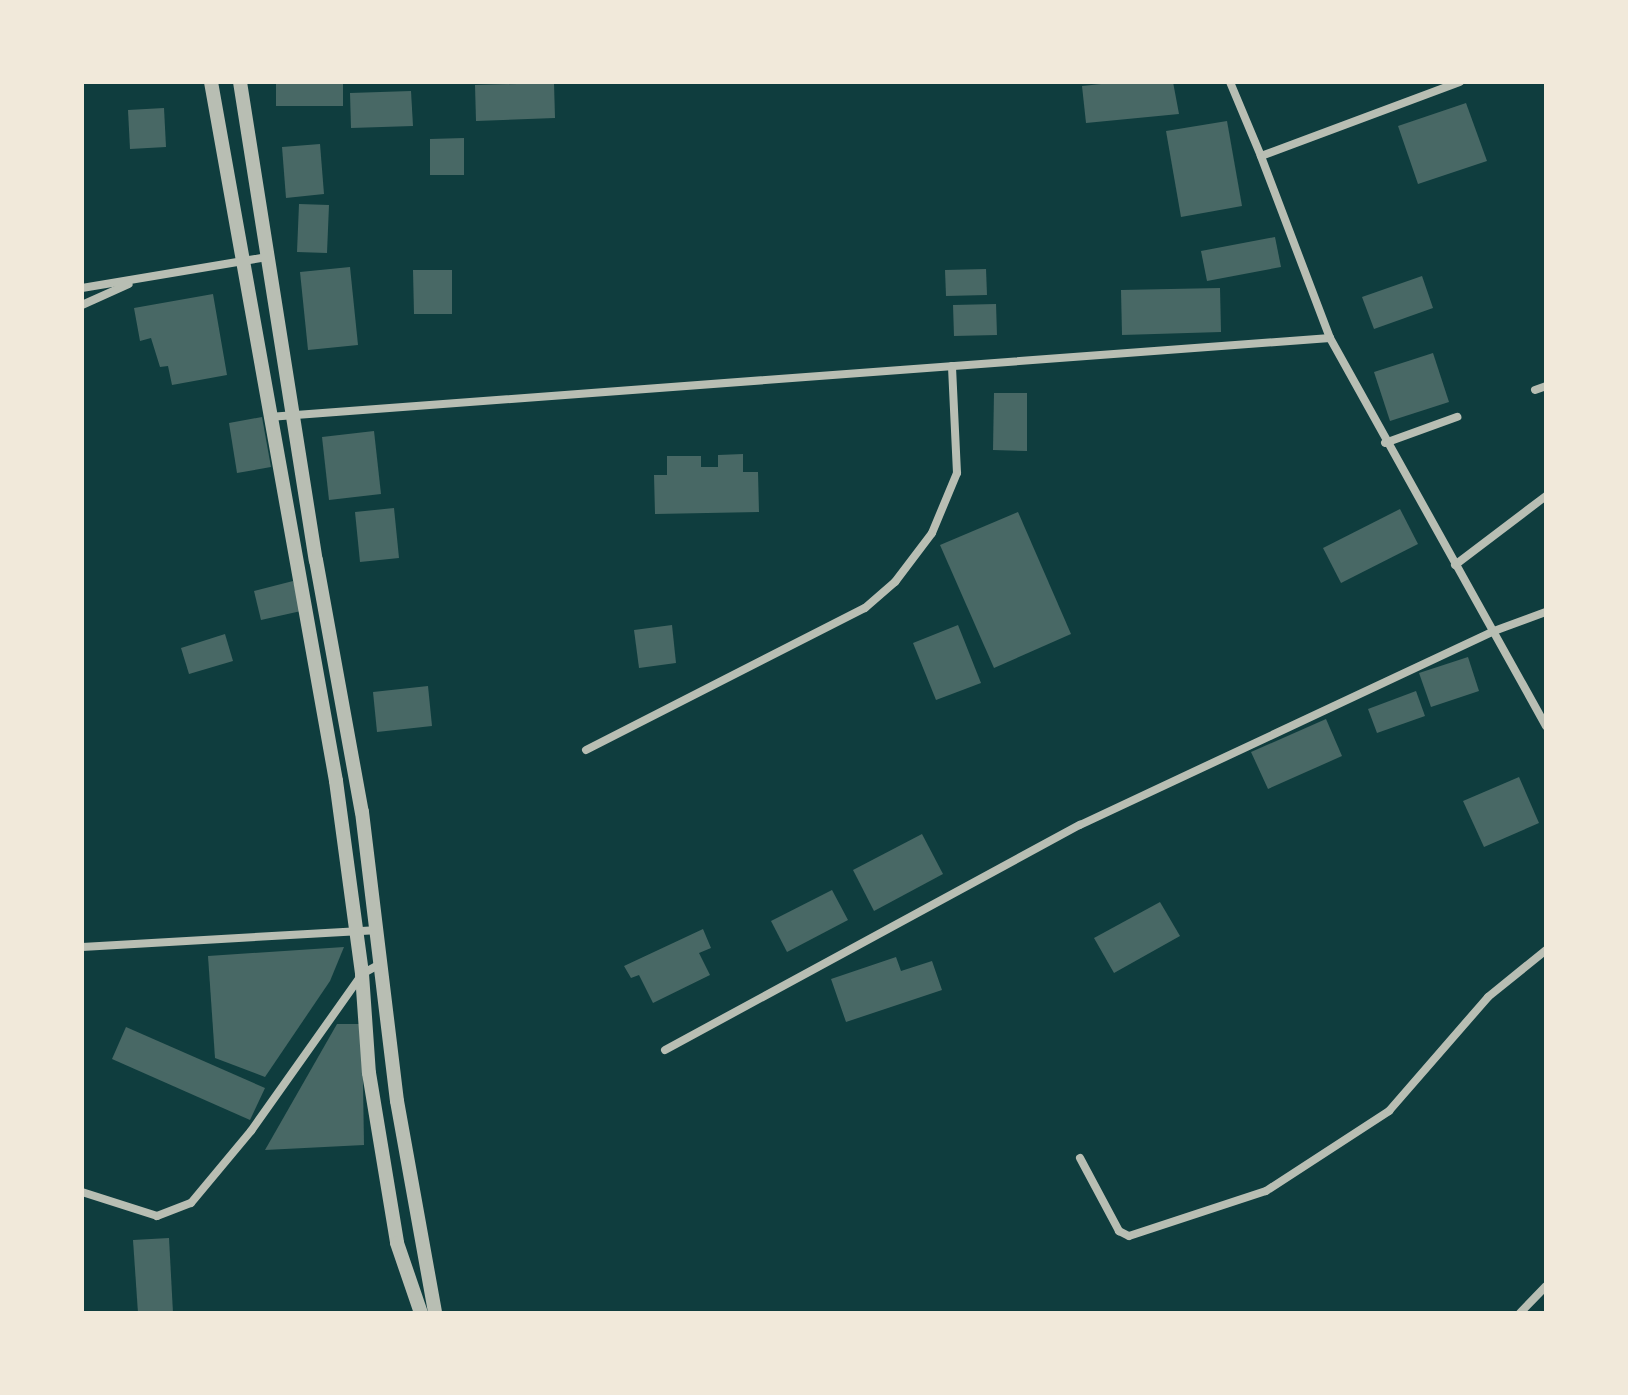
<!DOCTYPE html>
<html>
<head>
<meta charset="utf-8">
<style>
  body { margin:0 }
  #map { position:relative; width:1628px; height:1395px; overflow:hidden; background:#0f3d3e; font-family:"Work Sans",sans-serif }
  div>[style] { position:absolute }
  .building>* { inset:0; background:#486865 }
  .minor>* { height:8px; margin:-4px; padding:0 4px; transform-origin:4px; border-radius:4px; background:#b8beb3 }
  .tertiary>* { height:14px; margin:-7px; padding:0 7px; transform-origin:7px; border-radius:7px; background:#b8beb3 }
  span { translate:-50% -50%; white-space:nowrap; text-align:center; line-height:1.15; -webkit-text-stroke:8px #f1e9da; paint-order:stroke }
  .frame { position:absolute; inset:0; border:84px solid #f1e9da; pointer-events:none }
</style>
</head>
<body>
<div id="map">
  <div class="building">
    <div style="clip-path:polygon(276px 82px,343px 82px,343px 106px,276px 106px)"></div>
    <div style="clip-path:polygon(1120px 82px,1173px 82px,1179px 114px,1086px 123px,1082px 86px)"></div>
    <div style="clip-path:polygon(554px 83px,555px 118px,476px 121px,475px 85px)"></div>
    <div style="clip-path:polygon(411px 91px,413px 126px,351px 128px,350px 93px)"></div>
    <div style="clip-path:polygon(1466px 103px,1487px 161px,1418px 184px,1398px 126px)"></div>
    <div style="clip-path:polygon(164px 108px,166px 147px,130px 149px,128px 110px)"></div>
    <div style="clip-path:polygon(1227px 121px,1242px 206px,1181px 217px,1166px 131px)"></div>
    <div style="clip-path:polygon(464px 138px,464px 175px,430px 175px,430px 139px)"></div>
    <div style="clip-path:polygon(320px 144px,324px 194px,286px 198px,282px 147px)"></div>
    <div style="clip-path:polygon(299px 204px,329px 205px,327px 253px,297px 252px)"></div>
    <div style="clip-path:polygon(1275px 237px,1281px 267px,1207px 281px,1201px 251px)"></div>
    <div style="clip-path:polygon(350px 267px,358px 345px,308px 350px,300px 272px)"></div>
    <div style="clip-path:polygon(986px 269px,987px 295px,946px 296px,945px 270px)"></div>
    <div style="clip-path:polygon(413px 270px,452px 270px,452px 314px,414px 314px)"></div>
    <div style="clip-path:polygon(1422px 276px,1433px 308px,1374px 329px,1362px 297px)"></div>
    <div style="clip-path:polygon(1220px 288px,1221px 332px,1122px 335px,1121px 290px)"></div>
    <div style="clip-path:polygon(213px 294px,227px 375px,172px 385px,168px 366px,160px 367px,151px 338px,140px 341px,134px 308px)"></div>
    <div style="clip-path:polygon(996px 304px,997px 335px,954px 336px,953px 305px)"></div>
    <div style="clip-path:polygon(1433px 353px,1449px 402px,1390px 421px,1374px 372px)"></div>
    <div style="clip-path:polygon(994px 393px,1027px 393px,1027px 451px,993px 450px)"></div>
    <div style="clip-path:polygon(262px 417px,271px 467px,237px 473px,229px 423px)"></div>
    <div style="clip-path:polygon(374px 431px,381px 494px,329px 500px,322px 437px)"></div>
    <div style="clip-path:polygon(743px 454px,743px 472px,758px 472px,759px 512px,655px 514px,654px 475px,667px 475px,667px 456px,701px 456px,701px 467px,718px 467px,718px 455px)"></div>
    <div style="clip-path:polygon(394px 508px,399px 558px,360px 562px,355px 512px)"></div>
    <div style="clip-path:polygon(1400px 509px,1418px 544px,1341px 583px,1323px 548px)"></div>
    <div style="clip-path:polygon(1018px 512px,1071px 634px,994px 668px,940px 545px)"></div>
    <div style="clip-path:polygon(293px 581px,301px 611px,261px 620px,254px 591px)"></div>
    <div style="clip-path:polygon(672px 625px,676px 663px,639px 668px,634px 630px)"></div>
    <div style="clip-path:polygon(958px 625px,981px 683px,936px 700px,913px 643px)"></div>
    <div style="clip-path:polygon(225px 634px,233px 661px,189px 674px,181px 648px)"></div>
    <div style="clip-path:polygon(1468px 657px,1479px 691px,1431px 707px,1419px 673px)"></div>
    <div style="clip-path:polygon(428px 686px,432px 726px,377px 732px,373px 692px)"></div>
    <div style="clip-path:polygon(1416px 691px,1425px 716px,1377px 733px,1368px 709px)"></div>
    <div style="clip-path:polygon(1326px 719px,1342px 756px,1268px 789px,1251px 752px)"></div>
    <div style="clip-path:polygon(1519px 777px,1539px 823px,1484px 847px,1463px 801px)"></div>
    <div style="clip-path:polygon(922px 834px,943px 874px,874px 911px,853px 870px)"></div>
    <div style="clip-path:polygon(832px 890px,848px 920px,787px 952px,771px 921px)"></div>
    <div style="clip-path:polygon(1160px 902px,1180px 936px,1114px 973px,1094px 938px)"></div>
    <div style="clip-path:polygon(703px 929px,711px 948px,699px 953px,710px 975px,653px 1003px,639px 975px,631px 978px,624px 966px)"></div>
    <div style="clip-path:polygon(344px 947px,330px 981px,265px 1077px,215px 1058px,208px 956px)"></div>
    <div style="clip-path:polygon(896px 957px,901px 971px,932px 961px,942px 990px,846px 1022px,831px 979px)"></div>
    <div style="clip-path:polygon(337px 1024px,362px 1024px,364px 1145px,265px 1150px)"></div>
    <div style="clip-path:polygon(126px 1027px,265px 1088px,250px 1120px,112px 1059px)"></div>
    <div style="clip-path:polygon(169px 1238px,173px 1313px,138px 1313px,133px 1240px)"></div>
  </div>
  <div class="minor">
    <div style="left:1230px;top:82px;width:80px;rotate:67.3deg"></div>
    <div style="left:82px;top:288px;width:189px;rotate:-9.5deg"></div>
    <div style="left:82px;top:305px;width:51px;rotate:-24.1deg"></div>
    <div style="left:1330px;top:338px;width:444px;rotate:60.9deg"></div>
    <div style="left:1535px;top:390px;width:12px;rotate:-20deg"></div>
    <div style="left:269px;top:417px;width:1064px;rotate:-4.26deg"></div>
    <div style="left:1330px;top:338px;width:195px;rotate:-110.8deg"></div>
    <div style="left:1261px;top:156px;width:212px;rotate:-20.4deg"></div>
    <div style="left:1385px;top:443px;width:77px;rotate:-19.9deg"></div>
    <div style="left:1455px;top:565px;width:114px;rotate:-37.2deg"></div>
    <div style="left:586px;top:750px;width:313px;rotate:-27deg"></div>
    <div style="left:865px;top:608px;width:40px;rotate:-41deg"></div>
    <div style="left:895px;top:582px;width:61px;rotate:-52.9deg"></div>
    <div style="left:932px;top:533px;width:65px;rotate:-67.4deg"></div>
    <div style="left:957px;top:473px;width:107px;rotate:-92.7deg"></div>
    <div style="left:82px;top:947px;width:293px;rotate:-3.3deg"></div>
    <div style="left:665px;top:1050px;width:472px;rotate:-28.5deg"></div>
    <div style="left:1080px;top:825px;width:457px;rotate:-25.1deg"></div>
    <div style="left:1494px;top:631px;width:55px;rotate:-20.1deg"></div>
    <div style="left:1080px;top:1158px;width:83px;rotate:61.9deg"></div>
    <div style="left:1119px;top:1231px;width:11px;rotate:27deg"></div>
    <div style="left:1129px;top:1236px;width:144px;rotate:-18.2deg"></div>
    <div style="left:1266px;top:1191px;width:147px;rotate:-33deg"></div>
    <div style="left:1389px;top:1111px;width:151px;rotate:-49deg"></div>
    <div style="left:1488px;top:997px;width:75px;rotate:-39deg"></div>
    <div style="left:82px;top:1192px;width:79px;rotate:17.7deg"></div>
    <div style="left:157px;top:1216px;width:36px;rotate:-21deg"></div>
    <div style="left:191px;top:1203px;width:94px;rotate:-50.2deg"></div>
    <div style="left:251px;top:1131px;width:192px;rotate:-54.7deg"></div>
    <div style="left:362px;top:974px;width:18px;rotate:-29deg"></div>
    <div style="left:1520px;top:1313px;width:37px;rotate:-46deg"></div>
  </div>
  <div class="tertiary">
    <div style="left:211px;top:82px;width:710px;rotate:79.86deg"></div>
    <div style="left:336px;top:781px;width:195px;rotate:82.3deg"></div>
    <div style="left:362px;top:974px;width:99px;rotate:86deg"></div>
    <div style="left:369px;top:1073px;width:172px;rotate:80.6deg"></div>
    <div style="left:397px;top:1243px;width:74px;rotate:71.1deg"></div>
    <div style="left:240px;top:82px;width:484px;rotate:81deg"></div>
    <div style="left:316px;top:560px;width:256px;rotate:79.7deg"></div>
    <div style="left:362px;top:812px;width:291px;rotate:83.1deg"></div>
    <div style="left:397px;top:1101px;width:215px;rotate:79.8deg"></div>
  </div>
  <div class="frame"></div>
</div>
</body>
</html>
